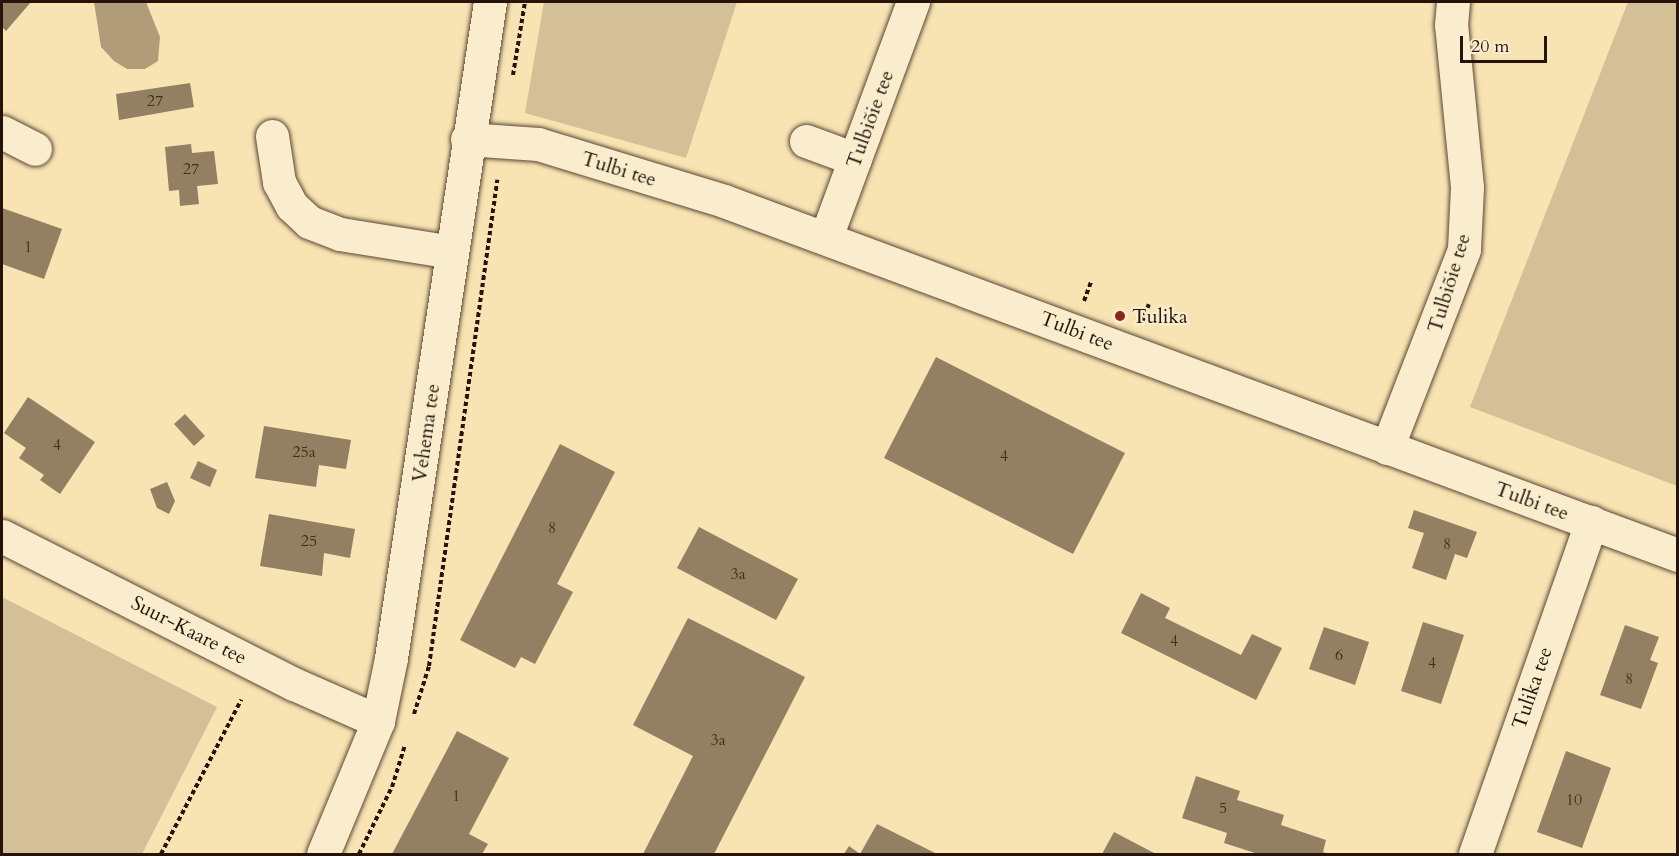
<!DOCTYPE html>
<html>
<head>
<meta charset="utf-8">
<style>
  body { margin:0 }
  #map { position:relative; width:1679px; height:856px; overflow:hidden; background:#f8e3b2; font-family:Cardo,serif }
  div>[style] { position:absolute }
  .green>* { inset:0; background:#d4c096 }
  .water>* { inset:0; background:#b19c79 }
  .building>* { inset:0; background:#937f62 }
  .path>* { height:4px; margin-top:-2px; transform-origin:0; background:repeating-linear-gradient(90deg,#26130b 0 4.5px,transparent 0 7.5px) }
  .roads { filter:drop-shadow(0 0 2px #5a4735) drop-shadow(0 0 2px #5a4735) }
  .minor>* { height:33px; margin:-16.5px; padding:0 16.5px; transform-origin:16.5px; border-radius:16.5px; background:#faedcd }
  .dots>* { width:16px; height:16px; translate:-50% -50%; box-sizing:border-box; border:3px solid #faedcd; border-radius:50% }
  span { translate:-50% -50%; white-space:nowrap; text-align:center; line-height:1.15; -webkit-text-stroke:4.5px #faedcd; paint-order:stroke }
  .number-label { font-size:16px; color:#412e21 }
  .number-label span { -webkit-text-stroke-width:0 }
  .street-label { font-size:20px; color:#26130b }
  .poi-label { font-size:20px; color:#26130b }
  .left { translate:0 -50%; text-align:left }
  .frame { position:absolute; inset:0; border:3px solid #26130b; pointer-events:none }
  .scale { position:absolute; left:1460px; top:36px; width:87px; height:27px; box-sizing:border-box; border:3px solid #26130b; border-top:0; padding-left:8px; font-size:18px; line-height:21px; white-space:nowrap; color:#26130b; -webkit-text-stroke:4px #faedcd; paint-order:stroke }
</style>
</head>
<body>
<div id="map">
  <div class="green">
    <div style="clip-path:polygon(544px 2px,737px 2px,686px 158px,525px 113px)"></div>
    <div style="clip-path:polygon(1628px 2px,1677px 2px,1677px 486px,1470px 407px)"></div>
    <div style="clip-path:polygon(2px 597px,217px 707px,142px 854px,2px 854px)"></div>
  </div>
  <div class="water">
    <div style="clip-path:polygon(94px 2px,146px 2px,160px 37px,158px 61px,145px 69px,127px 69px,114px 61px,101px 47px)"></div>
  </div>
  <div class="building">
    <div style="clip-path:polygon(2px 2px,31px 2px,6px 31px,2px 27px)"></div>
    <div style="clip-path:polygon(190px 83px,194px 107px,119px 120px,116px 94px)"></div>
    <div style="clip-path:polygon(191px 144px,192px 153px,214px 151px,218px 184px,197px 186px,199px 204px,180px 206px,179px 190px,169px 191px,165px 147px)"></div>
    <div style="clip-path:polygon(2px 208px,62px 229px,44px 279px,2px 264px)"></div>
    <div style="clip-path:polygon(936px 357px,1125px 453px,1073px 554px,884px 458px)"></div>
    <div style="clip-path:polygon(28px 397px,95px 442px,60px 494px,40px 480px,44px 475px,19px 458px,26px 448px,4px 433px)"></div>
    <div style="clip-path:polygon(185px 414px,205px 436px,194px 446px,174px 424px)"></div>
    <div style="clip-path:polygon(264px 426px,351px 440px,346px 469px,319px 465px,316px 487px,255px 478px)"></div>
    <div style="clip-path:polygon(560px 444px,615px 472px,557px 584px,573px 592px,535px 664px,521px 657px,515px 668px,460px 640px)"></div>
    <div style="clip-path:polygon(198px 461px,217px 470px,210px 487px,190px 478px)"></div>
    <div style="clip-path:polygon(167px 482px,175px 501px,169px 514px,157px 508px,150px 489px)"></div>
    <div style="clip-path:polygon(1414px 510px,1477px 532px,1467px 558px,1455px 554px,1446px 580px,1412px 568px,1424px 533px,1408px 528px)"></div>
    <div style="clip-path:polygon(269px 514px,355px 529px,350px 558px,324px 553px,322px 576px,260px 566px)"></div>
    <div style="clip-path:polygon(699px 527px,798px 579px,776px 620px,677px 568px)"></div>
    <div style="clip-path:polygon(1141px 593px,1170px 608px,1165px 618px,1241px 655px,1252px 634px,1282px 648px,1256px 700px,1121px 633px)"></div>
    <div style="clip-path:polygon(688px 618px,805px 677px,714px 854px,643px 854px,693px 756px,633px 725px)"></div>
    <div style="clip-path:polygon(1423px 622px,1464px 635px,1441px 704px,1401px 691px)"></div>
    <div style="clip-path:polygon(1625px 625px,1659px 637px,1650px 660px,1658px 663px,1641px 709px,1600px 695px)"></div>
    <div style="clip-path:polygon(1324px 627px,1369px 642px,1355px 685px,1309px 669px)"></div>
    <div style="clip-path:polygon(457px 731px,509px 758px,469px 834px,488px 844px,482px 854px,392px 854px)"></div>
    <div style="clip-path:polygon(1566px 751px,1611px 768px,1582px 848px,1537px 832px)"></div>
    <div style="clip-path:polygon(1196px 776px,1240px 791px,1237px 800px,1284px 815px,1281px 825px,1326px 840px,1323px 852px,1329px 854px,1258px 854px,1224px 843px,1227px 833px,1182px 818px)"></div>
    <div style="clip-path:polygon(877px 824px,937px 854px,844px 854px,849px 846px,860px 854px)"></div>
    <div style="clip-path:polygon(1114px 832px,1156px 854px,1102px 854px)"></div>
  </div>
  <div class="path">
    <div style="left:513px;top:75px;width:74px;rotate:-80.7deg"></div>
    <div style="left:1084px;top:301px;width:20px;rotate:-70deg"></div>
    <div style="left:1142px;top:322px;width:19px;rotate:-69deg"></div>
    <div style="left:414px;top:714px;width:50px;rotate:-72.6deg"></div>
    <div style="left:429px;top:666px;width:491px;rotate:-82deg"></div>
    <div style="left:161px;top:854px;width:174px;rotate:-62.5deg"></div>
    <div style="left:359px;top:854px;width:75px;rotate:-63.8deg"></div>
    <div style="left:392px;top:787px;width:44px;rotate:-72.8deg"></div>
  </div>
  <div class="roads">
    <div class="minor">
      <div style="left:2px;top:132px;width:37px;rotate:27deg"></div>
      <div style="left:272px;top:136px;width:47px;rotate:81.3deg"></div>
      <div style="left:279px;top:182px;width:27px;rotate:62deg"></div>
      <div style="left:292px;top:206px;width:23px;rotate:43deg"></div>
      <div style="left:309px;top:222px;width:33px;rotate:21deg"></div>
      <div style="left:340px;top:234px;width:113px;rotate:9.1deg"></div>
      <div style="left:467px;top:139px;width:71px;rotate:4deg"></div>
      <div style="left:538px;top:144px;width:195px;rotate:17deg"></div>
      <div style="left:724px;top:201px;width:1018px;rotate:20.36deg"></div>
      <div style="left:806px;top:141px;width:52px;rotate:20.2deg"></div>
      <div style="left:826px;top:237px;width:251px;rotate:-69.7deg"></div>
      <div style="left:1387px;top:448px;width:213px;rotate:-68.8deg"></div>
      <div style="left:1464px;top:249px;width:62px;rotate:-87.2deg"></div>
      <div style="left:1467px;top:187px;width:163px;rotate:-95.6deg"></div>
      <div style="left:1451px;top:25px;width:23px;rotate:-85deg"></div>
      <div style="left:2px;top:536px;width:327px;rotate:26.9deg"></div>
      <div style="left:294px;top:684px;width:92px;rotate:23.8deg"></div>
      <div style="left:323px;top:854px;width:144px;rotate:-67.5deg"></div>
      <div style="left:378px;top:721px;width:64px;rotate:-78.3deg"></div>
      <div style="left:391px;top:658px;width:663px;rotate:-81.42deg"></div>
      <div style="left:1475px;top:854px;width:352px;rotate:-70.7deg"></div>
    </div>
  </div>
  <div class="dots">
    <div style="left:1120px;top:316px;background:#8f2418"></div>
  </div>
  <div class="number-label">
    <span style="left:155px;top:101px">27</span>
    <span style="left:191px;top:169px">27</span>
    <span style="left:28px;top:247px">1</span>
    <span style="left:57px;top:445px">4</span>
    <span style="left:304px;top:452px">25a</span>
    <span style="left:1004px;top:456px">4</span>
    <span style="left:552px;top:528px">8</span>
    <span style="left:309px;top:541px">25</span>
    <span style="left:1447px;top:544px">8</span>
    <span style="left:738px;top:574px">3a</span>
    <span style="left:1174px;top:641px">4</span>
    <span style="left:1339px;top:655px">6</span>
    <span style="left:1432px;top:663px">4</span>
    <span style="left:1629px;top:679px">8</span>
    <span style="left:718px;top:740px">3a</span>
    <span style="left:456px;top:796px">1</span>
    <span style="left:1574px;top:800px">10</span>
    <span style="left:1223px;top:808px">5</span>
  </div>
  <div class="street-label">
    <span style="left:870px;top:119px;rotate:-70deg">Tulbiõie tee</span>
    <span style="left:619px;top:169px;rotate:17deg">Tulbi tee</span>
    <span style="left:1449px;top:283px;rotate:-73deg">Tulbiõie tee</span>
    <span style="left:1077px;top:331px;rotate:21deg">Tulbi tee</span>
    <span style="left:426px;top:433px;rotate:-82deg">Vehema tee</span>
    <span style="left:1532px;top:501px;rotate:20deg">Tulbi tee</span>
    <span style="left:189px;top:630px;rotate:27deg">Suur-Kaare tee</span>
    <span style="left:1532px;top:688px;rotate:-71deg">Tulika tee</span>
  </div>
  <div class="poi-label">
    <span class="left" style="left:1132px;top:316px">Tulika</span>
  </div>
  <div class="frame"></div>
  <div class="scale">20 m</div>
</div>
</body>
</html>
